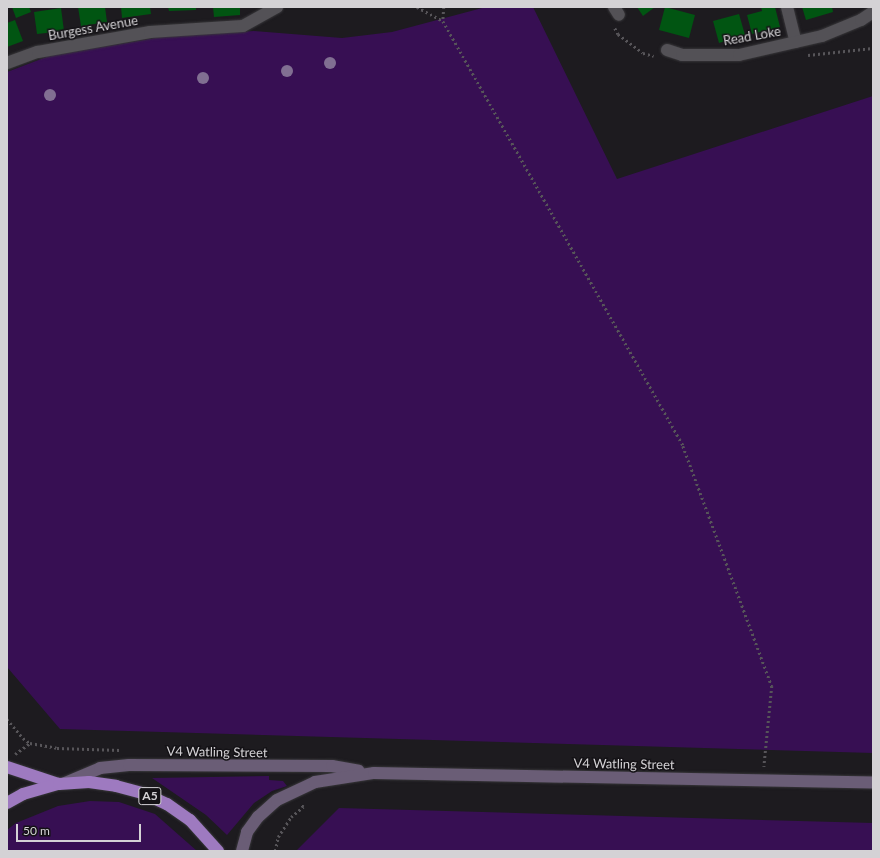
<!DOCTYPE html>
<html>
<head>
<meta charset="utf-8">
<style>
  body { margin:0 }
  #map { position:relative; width:880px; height:858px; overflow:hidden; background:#1d1b1f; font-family:Lato,sans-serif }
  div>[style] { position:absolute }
  .green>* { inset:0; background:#370f53 }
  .building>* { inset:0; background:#015512 }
  .path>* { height:2.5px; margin-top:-1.25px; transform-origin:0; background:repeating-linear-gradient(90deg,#575559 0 2px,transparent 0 5px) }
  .roads { filter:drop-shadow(0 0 1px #38373a) drop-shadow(0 0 1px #38373a) }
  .street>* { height:12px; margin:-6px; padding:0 6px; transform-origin:6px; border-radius:6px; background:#535156 }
  .secondary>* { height:12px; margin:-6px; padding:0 6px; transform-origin:6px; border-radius:6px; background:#6a5d76 }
  .highway>* { height:12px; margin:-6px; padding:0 6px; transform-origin:6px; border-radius:6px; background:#9e7ac0 }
  .trees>* { width:12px; height:12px; margin:-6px; border-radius:50%; background:#816f92 }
  span { translate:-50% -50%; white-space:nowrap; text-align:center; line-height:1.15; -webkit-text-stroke:3px #141216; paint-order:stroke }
  .shield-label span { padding:1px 3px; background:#141216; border:1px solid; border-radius:3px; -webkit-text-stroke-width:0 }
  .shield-label { font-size:12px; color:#d4d2d5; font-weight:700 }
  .street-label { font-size:13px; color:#d4d2d5 }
  .frame { position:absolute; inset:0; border:8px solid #d4d2d5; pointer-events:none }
  .scale { position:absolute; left:16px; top:824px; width:125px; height:18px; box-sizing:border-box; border:2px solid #d4d2d5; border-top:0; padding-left:5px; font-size:12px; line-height:14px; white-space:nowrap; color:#d4d2d5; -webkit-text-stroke:3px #141216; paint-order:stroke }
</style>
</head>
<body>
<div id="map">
  <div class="green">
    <div style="clip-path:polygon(486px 7px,533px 7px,617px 179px,873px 96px,873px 753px,60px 729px,7px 667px,7px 72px,49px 56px,161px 37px,254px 31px,342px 38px,392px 32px)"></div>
    <div style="clip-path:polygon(269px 776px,269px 780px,283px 781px,287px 786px,272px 791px,254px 803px,227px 835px,206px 815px,152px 778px)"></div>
    <div style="clip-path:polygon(90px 801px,119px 802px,155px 814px,197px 851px,7px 851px,7px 830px,16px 823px,58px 806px)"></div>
    <div style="clip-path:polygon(339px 808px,873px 823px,873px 851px,296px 851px)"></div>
  </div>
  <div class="building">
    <div style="clip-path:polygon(12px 7px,29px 7px,31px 12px,16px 18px)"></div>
    <div style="clip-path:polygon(78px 7px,105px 7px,107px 22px,81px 26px)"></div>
    <div style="clip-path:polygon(121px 7px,150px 7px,151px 14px,122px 18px)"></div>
    <div style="clip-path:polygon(168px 7px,196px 7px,196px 10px,169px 11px)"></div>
    <div style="clip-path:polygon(213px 7px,240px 7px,240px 15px,214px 17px)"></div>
    <div style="clip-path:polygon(637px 7px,655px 7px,643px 16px)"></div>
    <div style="clip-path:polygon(665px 7px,695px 15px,689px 38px,659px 30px)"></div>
    <div style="clip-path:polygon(761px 7px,775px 7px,780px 27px,752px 34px,747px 15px,762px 11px)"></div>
    <div style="clip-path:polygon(802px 7px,832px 7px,833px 12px,806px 20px)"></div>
    <div style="clip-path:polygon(61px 8px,64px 31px,37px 34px,34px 12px)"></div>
    <div style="clip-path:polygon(739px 14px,745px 35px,719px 43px,713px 21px)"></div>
    <div style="clip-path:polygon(15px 20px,23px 41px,7px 47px,7px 23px)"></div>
  </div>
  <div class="path">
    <div style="left:417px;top:7px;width:30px;rotate:28deg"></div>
    <div style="left:444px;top:7px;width:14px;rotate:94deg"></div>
    <div style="left:443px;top:21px;width:488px;rotate:60.5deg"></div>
    <div style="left:683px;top:446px;width:256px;rotate:69.7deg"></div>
    <div style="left:772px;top:686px;width:81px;rotate:95.6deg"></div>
    <div style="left:615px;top:28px;width:7px;rotate:63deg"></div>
    <div style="left:618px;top:34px;width:31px;rotate:37deg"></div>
    <div style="left:643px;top:53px;width:11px;rotate:15deg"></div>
    <div style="left:808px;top:55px;width:65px;rotate:-6.1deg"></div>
    <div style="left:7px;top:719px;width:25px;rotate:50deg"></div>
    <div style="left:23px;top:738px;width:9px;rotate:36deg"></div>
    <div style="left:30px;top:743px;width:27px;rotate:10deg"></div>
    <div style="left:57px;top:748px;width:63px;rotate:1.8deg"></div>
    <div style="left:15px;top:754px;width:19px;rotate:-36deg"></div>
    <div style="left:275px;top:851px;width:14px;rotate:-78deg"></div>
    <div style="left:278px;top:837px;width:24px;rotate:-57deg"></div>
    <div style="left:291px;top:817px;width:16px;rotate:-40deg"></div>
    <div style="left:303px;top:807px;width:4px;rotate:-124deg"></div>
  </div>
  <div class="roads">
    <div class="street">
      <div style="left:614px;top:7px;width:9px;rotate:58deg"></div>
      <div style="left:787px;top:7px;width:36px;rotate:76deg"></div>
      <div style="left:667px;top:50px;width:16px;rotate:18deg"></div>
      <div style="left:682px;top:55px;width:57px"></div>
      <div style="left:739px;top:55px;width:85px;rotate:-12.9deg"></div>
      <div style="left:822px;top:36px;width:42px;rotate:-22.3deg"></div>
      <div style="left:861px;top:20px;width:14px;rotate:-34deg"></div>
      <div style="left:7px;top:63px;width:33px;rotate:-20deg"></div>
      <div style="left:38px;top:52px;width:114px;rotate:-10.1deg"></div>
      <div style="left:150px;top:32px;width:93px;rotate:-3.7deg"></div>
      <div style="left:243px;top:26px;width:39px;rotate:-29deg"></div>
    </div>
    <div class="secondary">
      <div style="left:65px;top:783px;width:38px;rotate:-23deg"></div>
      <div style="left:100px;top:768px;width:29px;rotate:-6deg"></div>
      <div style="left:129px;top:765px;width:203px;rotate:0.3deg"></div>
      <div style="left:332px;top:766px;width:27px;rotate:10deg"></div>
      <div style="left:242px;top:851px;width:20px;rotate:-75deg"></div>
      <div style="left:247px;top:832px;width:19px;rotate:-54deg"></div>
      <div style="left:258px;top:817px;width:25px;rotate:-42deg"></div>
      <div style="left:277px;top:800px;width:42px;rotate:-25.3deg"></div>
      <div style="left:315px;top:782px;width:60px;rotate:-8.7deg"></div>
      <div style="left:374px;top:773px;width:499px;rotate:1.1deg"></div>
    </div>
    <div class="highway">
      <div style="left:7px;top:767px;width:54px;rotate:18.4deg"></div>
      <div style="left:7px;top:803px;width:18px;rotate:-29deg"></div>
      <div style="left:23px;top:794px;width:37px;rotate:-16deg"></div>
      <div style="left:59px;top:784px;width:30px;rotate:-4deg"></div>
      <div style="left:89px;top:782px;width:27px;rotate:8deg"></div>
      <div style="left:116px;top:786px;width:28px;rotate:15deg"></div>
      <div style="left:143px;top:793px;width:26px;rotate:25deg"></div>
      <div style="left:167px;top:804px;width:28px;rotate:35deg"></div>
      <div style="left:190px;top:820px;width:42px;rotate:47.9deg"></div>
    </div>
  </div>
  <div class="trees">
    <div style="left:330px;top:63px"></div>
    <div style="left:287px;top:71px"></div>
    <div style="left:203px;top:78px"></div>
    <div style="left:50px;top:95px"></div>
  </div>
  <div class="shield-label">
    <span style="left:150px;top:796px">A5</span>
  </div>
  <div class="street-label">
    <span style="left:93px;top:28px;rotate:-10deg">Burgess Avenue</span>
    <span style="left:752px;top:36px;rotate:-10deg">Read Loke</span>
    <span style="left:217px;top:752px;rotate:1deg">V4 Watling Street</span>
    <span style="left:624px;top:764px;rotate:1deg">V4 Watling Street</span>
  </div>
  <div class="frame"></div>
  <div class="scale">50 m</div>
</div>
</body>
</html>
